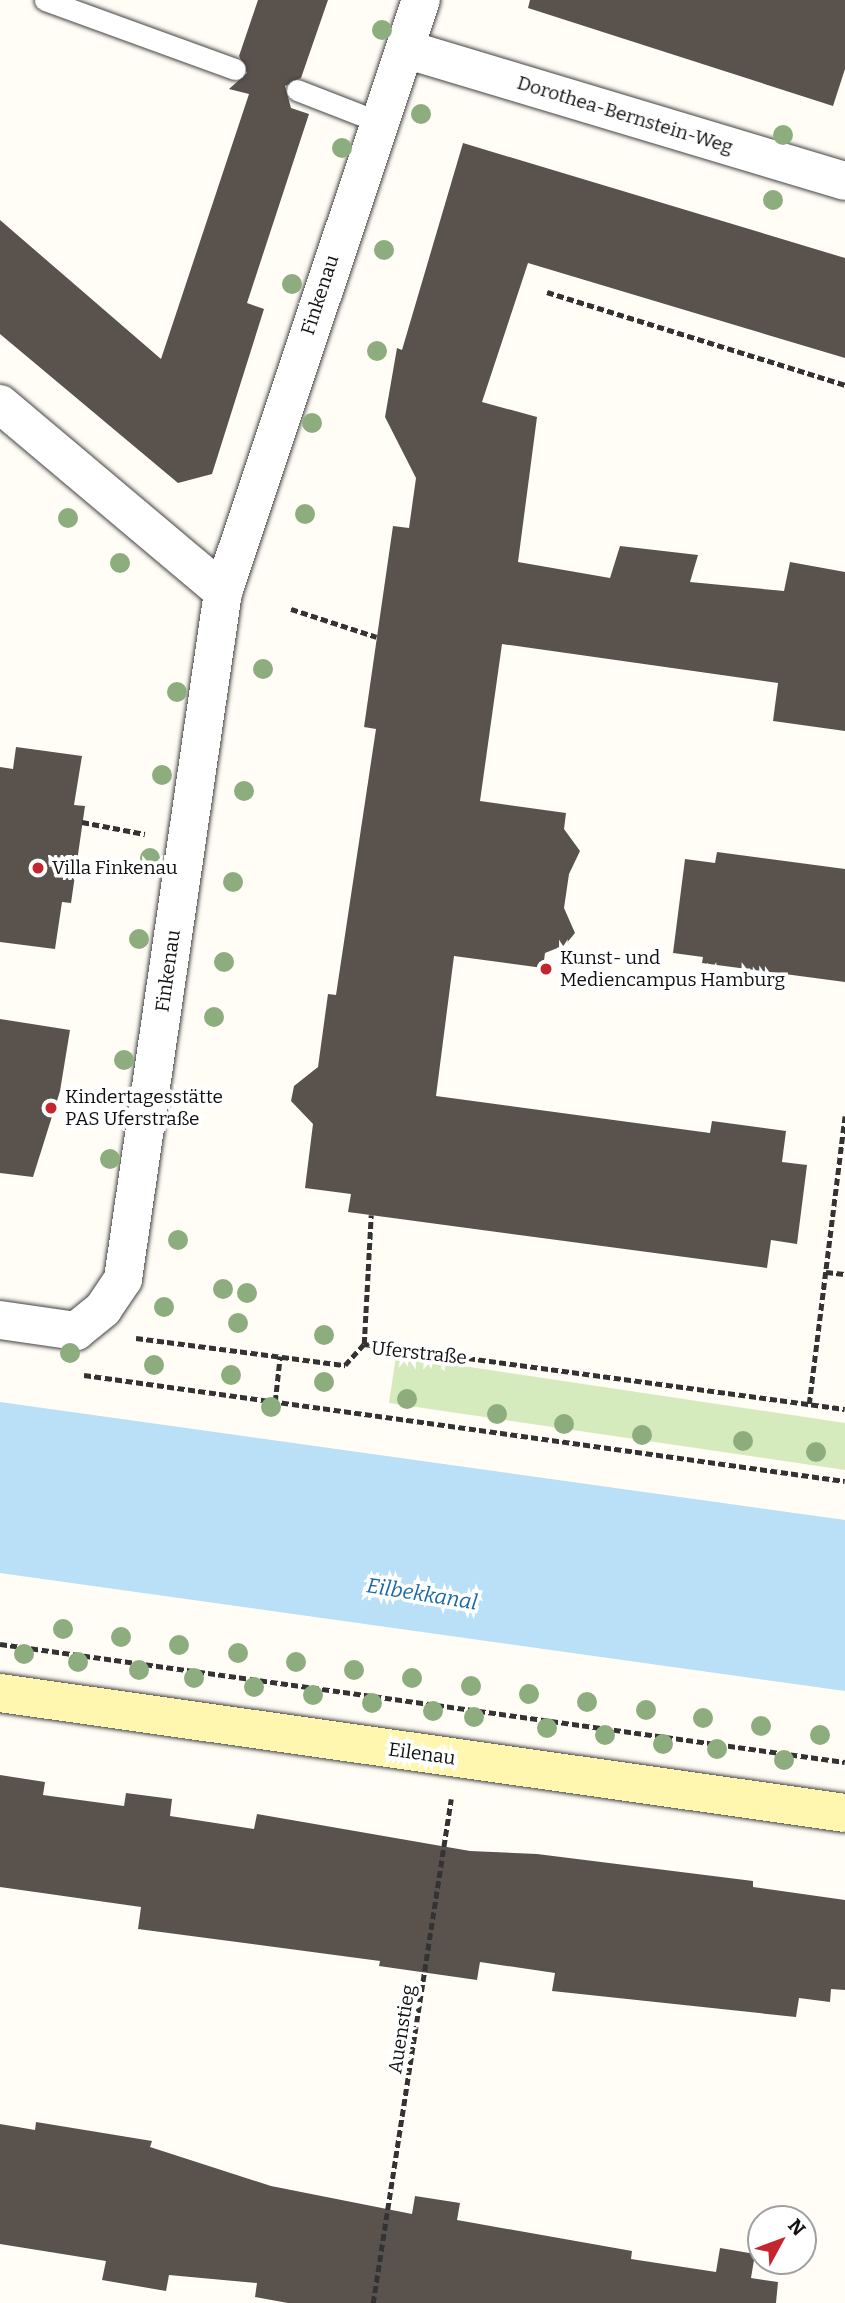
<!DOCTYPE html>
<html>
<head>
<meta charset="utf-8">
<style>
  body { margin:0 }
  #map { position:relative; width:845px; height:2303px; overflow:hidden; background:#fffdf5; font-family:Bitter,serif }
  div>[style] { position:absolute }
  .green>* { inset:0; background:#d5ebbd }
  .water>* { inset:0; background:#b9e0f7 }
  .building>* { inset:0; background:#5a524d }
  .path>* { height:4.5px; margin-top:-2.25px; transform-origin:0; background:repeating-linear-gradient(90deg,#333 0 7px,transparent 0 10.5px) }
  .roads { filter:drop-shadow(0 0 2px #444) drop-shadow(0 0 2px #444) }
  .lane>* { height:21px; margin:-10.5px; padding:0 10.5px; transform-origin:10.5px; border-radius:10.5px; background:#fff }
  .street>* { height:38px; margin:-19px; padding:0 19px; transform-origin:19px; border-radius:19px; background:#fff }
  .secondary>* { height:38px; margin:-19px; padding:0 19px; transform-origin:19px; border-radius:19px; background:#fff6b0 }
  .trees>* { width:20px; height:20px; margin:-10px; border-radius:50%; background:#8dad7f }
  .dots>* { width:19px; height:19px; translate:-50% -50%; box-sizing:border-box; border:4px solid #fff; border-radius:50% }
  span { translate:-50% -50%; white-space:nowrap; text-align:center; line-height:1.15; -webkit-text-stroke:7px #fff; paint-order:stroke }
  .street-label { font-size:19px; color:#111 }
  .poi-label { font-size:19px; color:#111 }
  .left { translate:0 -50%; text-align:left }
  .water-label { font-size:21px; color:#1768a6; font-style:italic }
  .north { position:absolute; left:747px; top:2205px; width:70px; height:70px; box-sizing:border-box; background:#fff; border:2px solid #a0a0a0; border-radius:50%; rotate:49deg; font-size:19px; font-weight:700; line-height:28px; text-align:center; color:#111 }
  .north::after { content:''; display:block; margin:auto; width:24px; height:32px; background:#c4262e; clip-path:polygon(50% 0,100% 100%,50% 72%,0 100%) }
</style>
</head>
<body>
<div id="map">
  <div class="green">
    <div style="clip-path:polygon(396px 1356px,845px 1423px,845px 1470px,389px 1403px)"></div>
  </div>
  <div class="water">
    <div style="clip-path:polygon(0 1402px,845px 1520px,845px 1691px,0 1573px)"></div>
  </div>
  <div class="building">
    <div style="clip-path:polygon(258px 0,328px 0,301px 78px,285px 86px,291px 108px,309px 114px,247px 303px,264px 309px,212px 474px,178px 483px,0 334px,0 220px,161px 359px,249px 94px,229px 89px,247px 73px,239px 56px)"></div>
    <div style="clip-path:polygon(530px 0,845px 0,845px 69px,833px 106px,528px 8px)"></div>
    <div style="clip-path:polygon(463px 143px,845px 258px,845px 358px,528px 263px,482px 402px,537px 417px,518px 562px,610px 578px,620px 546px,698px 555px,690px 582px,784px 591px,790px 562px,845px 572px,845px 731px,773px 721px,778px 683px,502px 644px,480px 801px,566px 813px,564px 829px,580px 851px,569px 874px,564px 908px,575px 933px,565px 945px,545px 953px,543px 968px,454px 956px,436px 1096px,710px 1133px,712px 1121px,786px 1131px,782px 1162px,807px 1165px,797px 1244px,771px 1240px,767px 1268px,348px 1212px,351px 1194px,305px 1188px,313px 1124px,291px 1101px,294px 1086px,318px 1067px,328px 994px,336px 995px,376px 729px,364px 727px,393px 526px,409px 528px,416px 478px,385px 417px,397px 348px,402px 350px)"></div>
    <div style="clip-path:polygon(16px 747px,82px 756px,74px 805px,85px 806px,71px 903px,62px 902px,55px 949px,0 942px,0 767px,13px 769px)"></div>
    <div style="clip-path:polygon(717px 852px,845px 869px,845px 982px,702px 963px,703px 957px,673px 953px,685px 859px,715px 863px)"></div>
    <div style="clip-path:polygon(0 1019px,70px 1030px,60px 1091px,33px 1177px,0 1173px)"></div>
    <div style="clip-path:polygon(0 1775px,45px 1782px,43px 1795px,124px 1806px,126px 1793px,172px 1799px,170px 1816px,254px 1829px,257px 1814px,470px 1851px,537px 1854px,753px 1881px,753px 1887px,845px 1900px,845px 1990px,831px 1989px,830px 2002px,799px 1998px,796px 2017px,552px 1991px,555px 1973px,480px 1962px,477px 1980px,379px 1966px,380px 1961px,138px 1929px,141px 1907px,0 1887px)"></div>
    <div style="clip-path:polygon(36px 2122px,152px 2141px,150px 2147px,271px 2186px,412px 2214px,415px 2196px,460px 2203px,457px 2220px,632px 2251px,631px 2259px,716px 2272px,720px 2248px,755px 2254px,751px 2278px,778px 2282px,776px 2303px,288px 2303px,255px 2297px,257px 2283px,169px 2275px,166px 2291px,102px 2280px,106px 2261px,0 2244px,0 2124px,35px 2130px)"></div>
  </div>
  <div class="path">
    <div style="left:547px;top:292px;width:312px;rotate:17.3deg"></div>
    <div style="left:291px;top:609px;width:90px;rotate:18deg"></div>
    <div style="left:82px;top:822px;width:64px;rotate:10.8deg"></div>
    <div style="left:826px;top:1272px;width:19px;rotate:6deg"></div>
    <div style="left:136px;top:1338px;width:211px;rotate:7.4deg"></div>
    <div style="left:345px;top:1365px;width:28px;rotate:-48deg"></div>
    <div style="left:364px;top:1344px;width:485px;rotate:7.7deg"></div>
    <div style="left:364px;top:1344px;width:129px;rotate:-86.9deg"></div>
    <div style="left:84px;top:1375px;width:768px;rotate:7.93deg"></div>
    <div style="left:275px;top:1402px;width:46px;rotate:-83.8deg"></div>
    <div style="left:809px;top:1404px;width:290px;rotate:-82.9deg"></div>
    <div style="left:0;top:1644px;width:853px;rotate:7.95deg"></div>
    <div style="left:373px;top:2303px;width:510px;rotate:-81.2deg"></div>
  </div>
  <div class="roads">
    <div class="lane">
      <div style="left:45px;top:0;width:202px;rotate:20deg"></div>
      <div style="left:297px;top:90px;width:88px;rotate:21.3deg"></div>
    </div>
    <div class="street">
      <div style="left:405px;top:49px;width:459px;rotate:16.7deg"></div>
      <div style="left:0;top:404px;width:292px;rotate:40.1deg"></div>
      <div style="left:0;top:1320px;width:77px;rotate:8.2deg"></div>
      <div style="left:76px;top:1331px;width:35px;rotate:-39deg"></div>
      <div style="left:103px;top:1309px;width:36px;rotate:-56deg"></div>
      <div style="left:123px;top:1279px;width:694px;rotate:-81.72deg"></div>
      <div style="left:223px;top:592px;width:624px;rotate:-71.51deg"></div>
    </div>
    <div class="secondary">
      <div style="left:0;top:1693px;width:853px;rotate:8.08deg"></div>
    </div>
  </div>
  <div class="trees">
    <div style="left:382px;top:30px"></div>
    <div style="left:421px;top:114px"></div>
    <div style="left:783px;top:135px"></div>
    <div style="left:342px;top:148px"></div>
    <div style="left:773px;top:200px"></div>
    <div style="left:384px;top:250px"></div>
    <div style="left:292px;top:284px"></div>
    <div style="left:377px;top:351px"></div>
    <div style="left:312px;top:423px"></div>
    <div style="left:305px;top:514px"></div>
    <div style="left:68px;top:518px"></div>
    <div style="left:120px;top:563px"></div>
    <div style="left:263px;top:669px"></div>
    <div style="left:177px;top:692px"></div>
    <div style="left:162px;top:775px"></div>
    <div style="left:244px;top:791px"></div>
    <div style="left:150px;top:858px"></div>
    <div style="left:233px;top:882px"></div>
    <div style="left:139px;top:939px"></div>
    <div style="left:224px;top:962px"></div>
    <div style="left:214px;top:1017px"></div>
    <div style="left:124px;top:1060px"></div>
    <div style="left:110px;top:1159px"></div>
    <div style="left:178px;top:1240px"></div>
    <div style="left:223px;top:1289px"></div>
    <div style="left:247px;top:1293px"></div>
    <div style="left:164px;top:1307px"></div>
    <div style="left:238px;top:1323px"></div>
    <div style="left:324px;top:1335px"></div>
    <div style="left:70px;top:1353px"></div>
    <div style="left:154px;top:1365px"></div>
    <div style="left:231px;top:1375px"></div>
    <div style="left:324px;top:1382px"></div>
    <div style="left:407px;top:1399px"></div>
    <div style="left:271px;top:1407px"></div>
    <div style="left:497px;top:1414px"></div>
    <div style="left:564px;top:1424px"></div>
    <div style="left:642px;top:1435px"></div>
    <div style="left:743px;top:1441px"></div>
    <div style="left:816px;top:1452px"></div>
    <div style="left:63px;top:1629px"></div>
    <div style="left:121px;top:1637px"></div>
    <div style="left:179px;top:1645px"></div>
    <div style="left:238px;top:1653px"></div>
    <div style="left:24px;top:1654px"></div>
    <div style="left:78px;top:1662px"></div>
    <div style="left:296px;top:1662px"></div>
    <div style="left:139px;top:1670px"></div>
    <div style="left:354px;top:1670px"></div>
    <div style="left:194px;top:1678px"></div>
    <div style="left:412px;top:1678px"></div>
    <div style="left:471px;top:1686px"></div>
    <div style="left:254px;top:1687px"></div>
    <div style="left:529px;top:1694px"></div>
    <div style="left:313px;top:1695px"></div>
    <div style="left:587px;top:1702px"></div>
    <div style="left:372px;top:1703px"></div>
    <div style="left:646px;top:1710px"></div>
    <div style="left:433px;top:1711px"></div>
    <div style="left:474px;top:1717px"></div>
    <div style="left:703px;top:1718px"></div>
    <div style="left:761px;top:1726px"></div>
    <div style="left:547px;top:1728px"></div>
    <div style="left:605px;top:1735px"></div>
    <div style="left:820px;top:1735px"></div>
    <div style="left:663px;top:1744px"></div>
    <div style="left:717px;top:1749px"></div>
    <div style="left:784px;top:1760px"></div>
  </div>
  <div class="dots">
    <div style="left:38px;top:868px;background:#c4262e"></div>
    <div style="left:546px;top:969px;background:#c4262e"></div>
    <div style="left:51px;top:1108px;background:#c4262e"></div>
  </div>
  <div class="street-label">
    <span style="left:625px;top:115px;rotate:17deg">Dorothea-Bernstein-Weg</span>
    <span style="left:320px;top:295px;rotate:-72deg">Finkenau</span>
    <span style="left:168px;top:971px;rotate:-82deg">Finkenau</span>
    <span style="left:419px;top:1353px;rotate:6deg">Uferstraße</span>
    <span style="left:422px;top:1754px;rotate:8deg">Eilenau</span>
    <span style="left:402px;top:2029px;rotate:-81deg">Auenstieg</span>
  </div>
  <div class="poi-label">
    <span class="left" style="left:52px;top:868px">Villa Finkenau</span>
    <span class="left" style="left:560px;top:969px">Kunst- und<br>Mediencampus Hamburg</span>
    <span class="left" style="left:65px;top:1108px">Kindertagesstätte<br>PAS Uferstraße</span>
  </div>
  <div class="water-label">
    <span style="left:422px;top:1594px;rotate:9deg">Eilbekkanal</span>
  </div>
  <div class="north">N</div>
</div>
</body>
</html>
